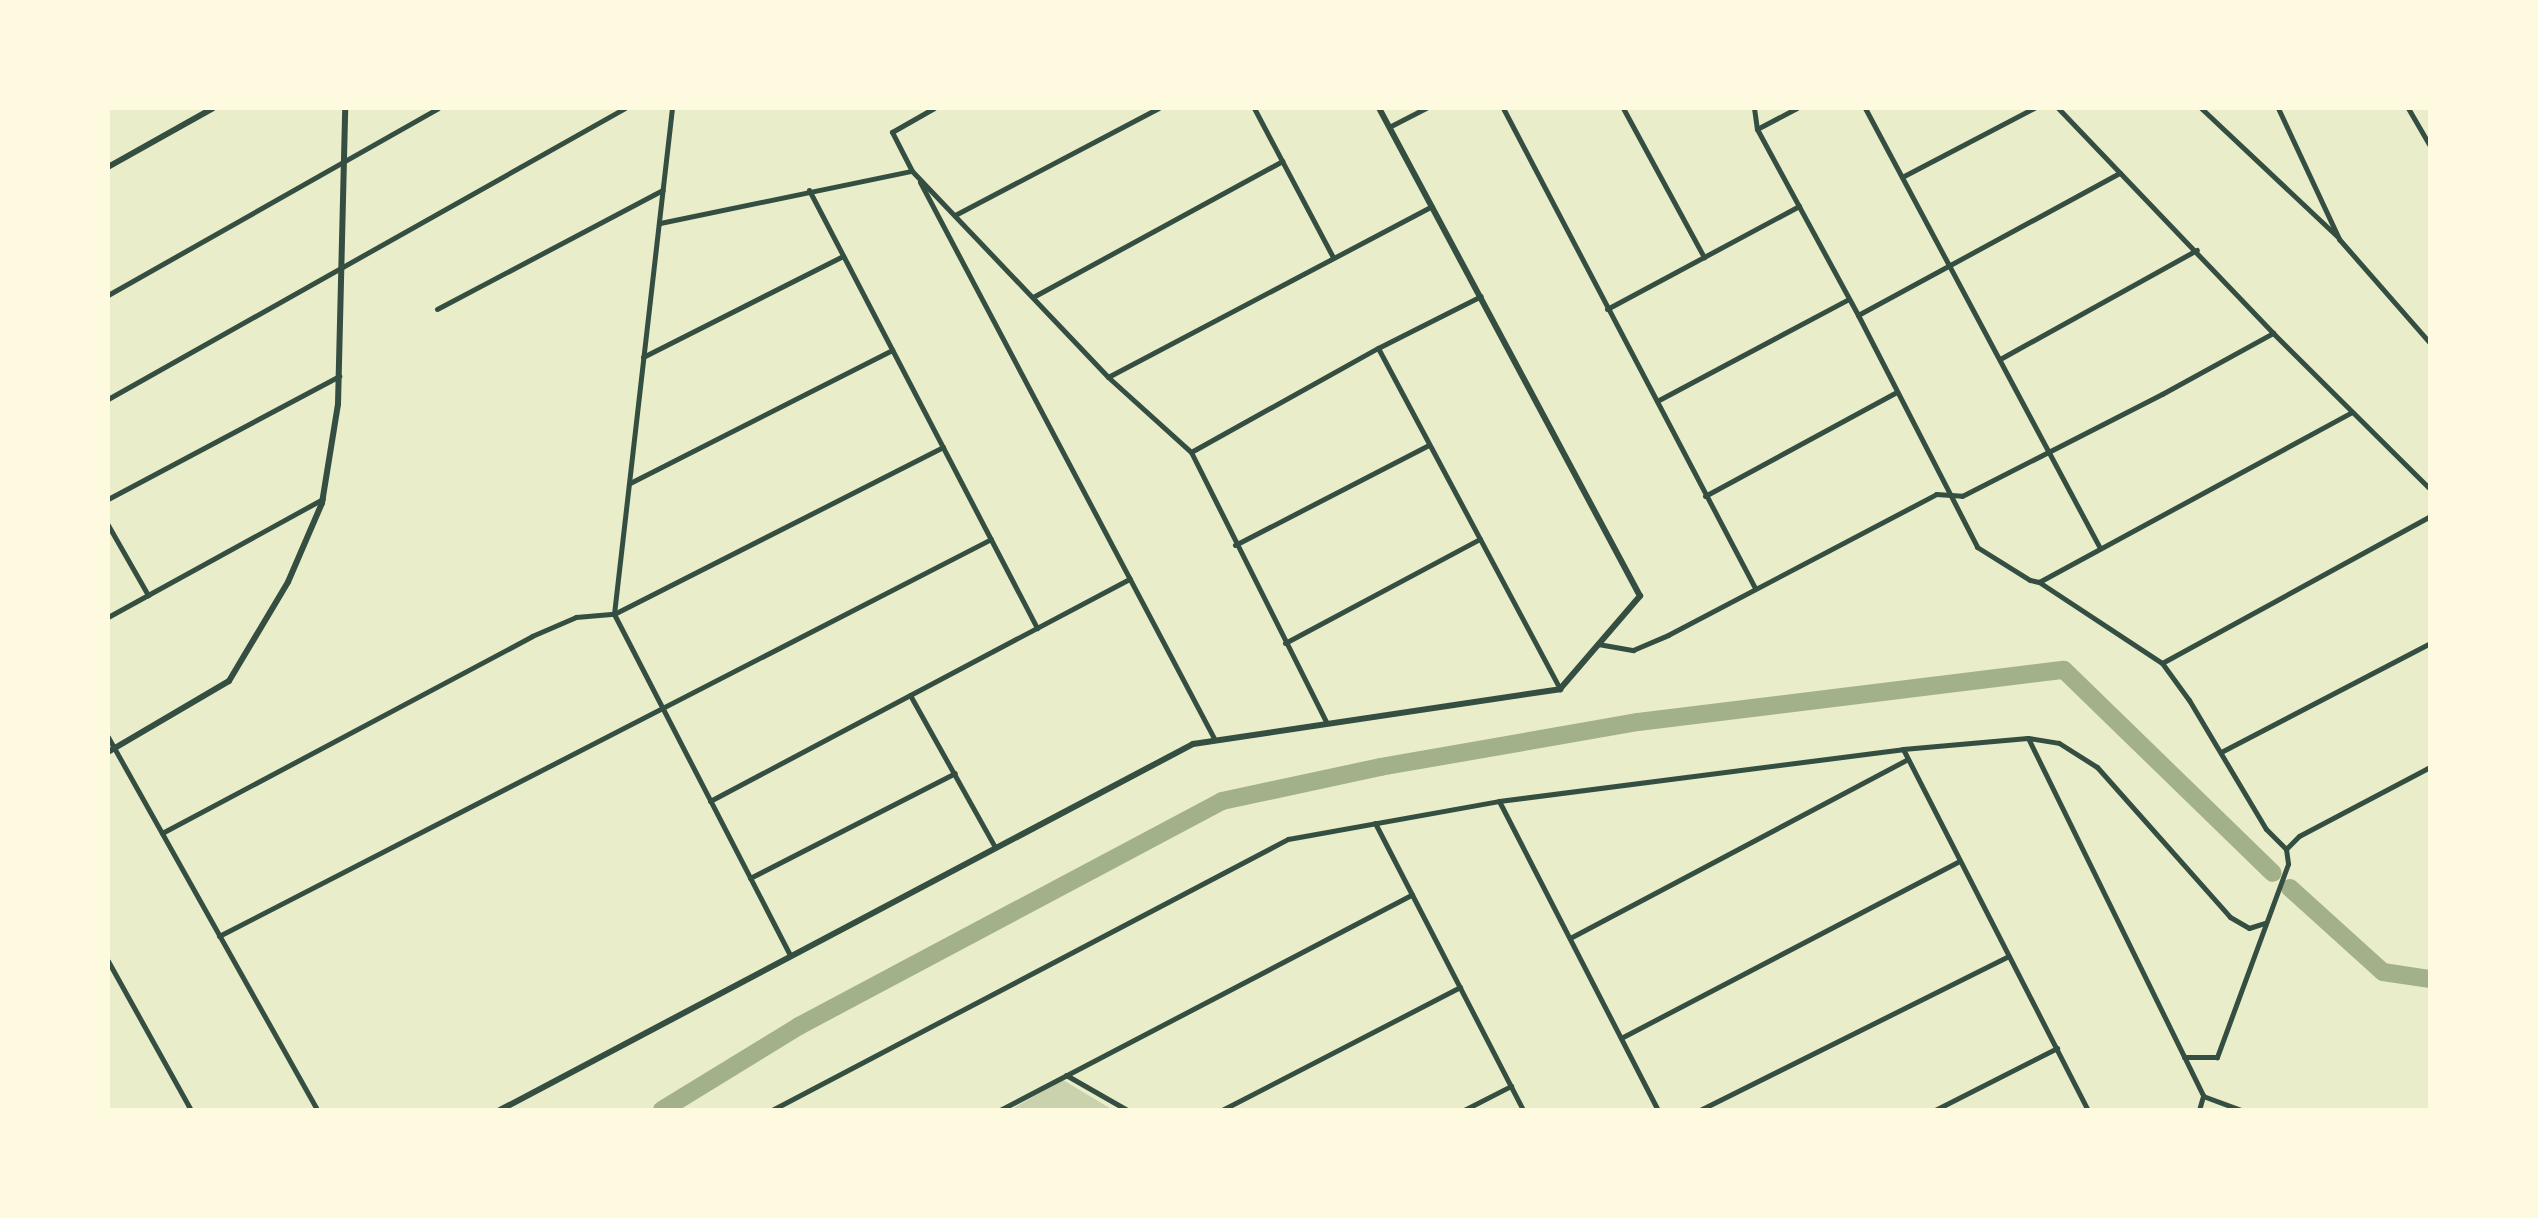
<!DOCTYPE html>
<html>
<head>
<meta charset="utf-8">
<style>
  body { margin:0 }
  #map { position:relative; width:2538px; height:1218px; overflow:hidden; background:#e9edc9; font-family:"Work Sans",sans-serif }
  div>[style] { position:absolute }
  .green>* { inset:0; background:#cad2ad }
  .river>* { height:18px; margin:-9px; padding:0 9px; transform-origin:9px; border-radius:9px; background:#a3b18a }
  .minor>* { height:5px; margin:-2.5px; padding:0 2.5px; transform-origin:2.5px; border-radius:2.5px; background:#344e41 }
  .tertiary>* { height:6px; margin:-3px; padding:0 3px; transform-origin:3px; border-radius:3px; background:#344e41 }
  span { translate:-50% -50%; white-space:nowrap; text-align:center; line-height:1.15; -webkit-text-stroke:6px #fefae0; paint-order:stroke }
  .frame { position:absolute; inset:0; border:110px solid #fefae0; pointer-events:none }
</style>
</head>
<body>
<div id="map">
  <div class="green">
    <div style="clip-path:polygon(1063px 1080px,1113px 1110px,1010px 1110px)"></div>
  </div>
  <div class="river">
    <div style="left:2290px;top:888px;width:125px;rotate:42.1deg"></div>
    <div style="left:2383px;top:972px;width:48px;rotate:8.5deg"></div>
    <div style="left:662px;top:1110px;width:161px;rotate:-31.5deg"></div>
    <div style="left:799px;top:1026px;width:479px;rotate:-28deg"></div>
    <div style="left:1222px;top:801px;width:162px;rotate:-12.1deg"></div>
    <div style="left:1380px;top:767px;width:262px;rotate:-9.9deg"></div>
    <div style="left:1638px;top:722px;width:429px;rotate:-7deg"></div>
    <div style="left:2064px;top:670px;width:291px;rotate:44.2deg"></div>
  </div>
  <div class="minor">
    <div style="left:672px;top:108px;width:509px;rotate:96.54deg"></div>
    <div style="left:614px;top:614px;width:384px;rotate:62.7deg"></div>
    <div style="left:1254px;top:108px;width:169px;rotate:62.1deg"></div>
    <div style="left:1503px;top:108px;width:542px;rotate:62.3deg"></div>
    <div style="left:1623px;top:108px;width:170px;rotate:61.5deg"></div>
    <div style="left:1754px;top:108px;width:21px;rotate:82deg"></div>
    <div style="left:1757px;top:129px;width:212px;rotate:61.5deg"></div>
    <div style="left:1858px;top:315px;width:261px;rotate:62.8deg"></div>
    <div style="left:1977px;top:547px;width:62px;rotate:31.9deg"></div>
    <div style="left:2030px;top:580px;width:9px;rotate:13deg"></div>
    <div style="left:2039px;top:582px;width:356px;rotate:-28.5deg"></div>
    <div style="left:1865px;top:108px;width:497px;rotate:61.9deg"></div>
    <div style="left:2058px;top:108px;width:311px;rotate:46.3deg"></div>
    <div style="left:2273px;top:333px;width:221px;rotate:44.8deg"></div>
    <div style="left:2201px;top:108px;width:187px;rotate:43.3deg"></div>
    <div style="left:2278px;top:108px;width:145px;rotate:65deg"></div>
    <div style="left:2339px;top:239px;width:138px;rotate:48.8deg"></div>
    <div style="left:2408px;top:108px;width:44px;rotate:59.9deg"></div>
    <div style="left:1389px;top:127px;width:42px;rotate:-27.2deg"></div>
    <div style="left:1757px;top:129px;width:45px;rotate:-27.7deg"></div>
    <div style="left:912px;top:171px;width:44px;rotate:-117.1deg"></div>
    <div style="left:892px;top:132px;width:48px;rotate:-29.7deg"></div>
    <div style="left:1902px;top:177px;width:149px;rotate:-27.6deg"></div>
    <div style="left:920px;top:182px;width:631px;rotate:62.14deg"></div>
    <div style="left:809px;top:190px;width:494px;rotate:62.5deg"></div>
    <div style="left:955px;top:215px;width:230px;rotate:-27.7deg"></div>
    <div style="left:660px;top:223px;width:257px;rotate:-11.7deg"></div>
    <div style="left:912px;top:171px;width:284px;rotate:46.4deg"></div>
    <div style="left:1108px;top:377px;width:112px;rotate:42.1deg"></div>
    <div style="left:1191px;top:452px;width:214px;rotate:-29.1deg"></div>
    <div style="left:1378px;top:348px;width:115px;rotate:-26.8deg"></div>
    <div style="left:108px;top:295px;width:379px;rotate:-29.5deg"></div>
    <div style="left:1033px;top:297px;width:284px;rotate:-28.6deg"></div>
    <div style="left:437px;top:309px;width:255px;rotate:-27.8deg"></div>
    <div style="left:1607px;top:309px;width:218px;rotate:-28.2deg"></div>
    <div style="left:1858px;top:315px;width:298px;rotate:-28.5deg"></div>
    <div style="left:1378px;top:348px;width:387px;rotate:61.9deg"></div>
    <div style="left:643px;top:357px;width:224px;rotate:-26.8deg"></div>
    <div style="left:2000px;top:359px;width:225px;rotate:-29deg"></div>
    <div style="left:1108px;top:377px;width:366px;rotate:-27.8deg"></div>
    <div style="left:108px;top:399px;width:593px;rotate:-29.37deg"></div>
    <div style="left:1657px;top:401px;width:217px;rotate:-28deg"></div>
    <div style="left:1191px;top:452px;width:303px;rotate:63.4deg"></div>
    <div style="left:630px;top:483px;width:294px;rotate:-26.9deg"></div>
    <div style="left:1705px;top:496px;width:216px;rotate:-28.5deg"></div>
    <div style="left:108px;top:499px;width:262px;rotate:-28deg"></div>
    <div style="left:108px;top:525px;width:81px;rotate:60.3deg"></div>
    <div style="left:1235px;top:545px;width:218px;rotate:-27.3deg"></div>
    <div style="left:2039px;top:582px;width:147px;rotate:33.4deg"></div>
    <div style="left:2162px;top:663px;width:46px;rotate:53.9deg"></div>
    <div style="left:2189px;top:700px;width:150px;rotate:59.2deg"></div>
    <div style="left:2266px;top:829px;width:28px;rotate:45deg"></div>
    <div style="left:2286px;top:849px;width:15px;rotate:82deg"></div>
    <div style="left:2288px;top:864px;width:206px;rotate:110.2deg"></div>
    <div style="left:2217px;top:1057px;width:33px;rotate:180deg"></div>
    <div style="left:108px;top:617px;width:245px;rotate:-28.8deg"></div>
    <div style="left:1285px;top:643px;width:221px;rotate:-28.1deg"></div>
    <div style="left:1598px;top:644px;width:36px;rotate:10deg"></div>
    <div style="left:1633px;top:650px;width:38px;rotate:-23deg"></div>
    <div style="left:1668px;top:635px;width:303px;rotate:-27.7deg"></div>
    <div style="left:1936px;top:494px;width:26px;rotate:4deg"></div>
    <div style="left:1962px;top:496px;width:225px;rotate:-27deg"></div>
    <div style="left:2162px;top:394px;width:127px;rotate:-28.8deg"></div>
    <div style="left:2162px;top:663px;width:306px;rotate:-28.7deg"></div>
    <div style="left:910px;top:695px;width:174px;rotate:60.8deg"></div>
    <div style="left:108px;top:737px;width:428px;rotate:60.7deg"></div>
    <div style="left:2028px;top:738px;width:31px;rotate:9deg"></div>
    <div style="left:2059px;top:743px;width:45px;rotate:32.3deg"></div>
    <div style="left:2097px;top:767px;width:200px;rotate:48.4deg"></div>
    <div style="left:2230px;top:917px;width:22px;rotate:30deg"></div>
    <div style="left:2249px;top:928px;width:16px;rotate:-18deg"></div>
    <div style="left:1903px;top:749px;width:406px;rotate:62.9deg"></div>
    <div style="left:2221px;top:752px;width:236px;rotate:-27.5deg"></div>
    <div style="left:710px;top:801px;width:475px;rotate:-27.9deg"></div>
    <div style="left:1499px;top:801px;width:348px;rotate:62.8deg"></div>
    <div style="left:1375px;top:823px;width:323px;rotate:62.7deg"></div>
    <div style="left:162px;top:833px;width:419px;rotate:-28deg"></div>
    <div style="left:532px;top:636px;width:48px;rotate:-23.4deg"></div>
    <div style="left:576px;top:617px;width:38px;rotate:-5deg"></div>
    <div style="left:614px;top:614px;width:369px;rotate:-26.9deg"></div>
    <div style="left:2286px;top:849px;width:18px;rotate:-45deg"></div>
    <div style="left:2299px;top:836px;width:148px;rotate:-27.8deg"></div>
    <div style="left:750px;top:878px;width:230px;rotate:-27.1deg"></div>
    <div style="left:219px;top:936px;width:868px;rotate:-27.21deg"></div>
    <div style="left:1570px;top:938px;width:382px;rotate:-27.9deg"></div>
    <div style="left:108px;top:961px;width:171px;rotate:60.9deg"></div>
    <div style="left:1621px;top:1038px;width:382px;rotate:-27.6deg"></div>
    <div style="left:1066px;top:1075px;width:70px;rotate:29.8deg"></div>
    <div style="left:772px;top:1110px;width:583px;rotate:-27.71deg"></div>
    <div style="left:1288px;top:839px;width:214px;rotate:-10.2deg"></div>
    <div style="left:1499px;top:801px;width:407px;rotate:-7.3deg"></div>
    <div style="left:1903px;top:749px;width:125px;rotate:-5deg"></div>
    <div style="left:2028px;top:738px;width:398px;rotate:63.9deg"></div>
    <div style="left:2203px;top:1096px;width:40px;rotate:20.2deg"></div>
    <div style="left:1000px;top:1110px;width:465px;rotate:-27.6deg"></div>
    <div style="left:1222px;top:1110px;width:268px;rotate:-27.3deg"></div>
    <div style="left:1464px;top:1110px;width:53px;rotate:-27.1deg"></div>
    <div style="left:1700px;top:1110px;width:345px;rotate:-26.5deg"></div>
    <div style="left:1935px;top:1110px;width:137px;rotate:-26.9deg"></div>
    <div style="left:2199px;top:1110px;width:15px;rotate:-74deg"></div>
  </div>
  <div class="tertiary">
    <div style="left:108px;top:167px;width:120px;rotate:-29.3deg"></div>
    <div style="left:108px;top:752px;width:140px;rotate:-30.4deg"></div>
    <div style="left:229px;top:681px;width:115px;rotate:-59.2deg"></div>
    <div style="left:288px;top:582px;width:86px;rotate:-66.7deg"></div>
    <div style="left:322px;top:503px;width:100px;rotate:-80.8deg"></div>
    <div style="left:338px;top:404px;width:296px;rotate:-88.6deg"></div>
    <div style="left:500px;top:1110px;width:784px;rotate:-27.84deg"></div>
    <div style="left:1193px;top:744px;width:371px;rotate:-8.5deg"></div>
    <div style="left:1560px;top:689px;width:123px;rotate:-49.3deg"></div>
    <div style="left:1640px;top:596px;width:553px;rotate:-118.14deg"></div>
  </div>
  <div class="frame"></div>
</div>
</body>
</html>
